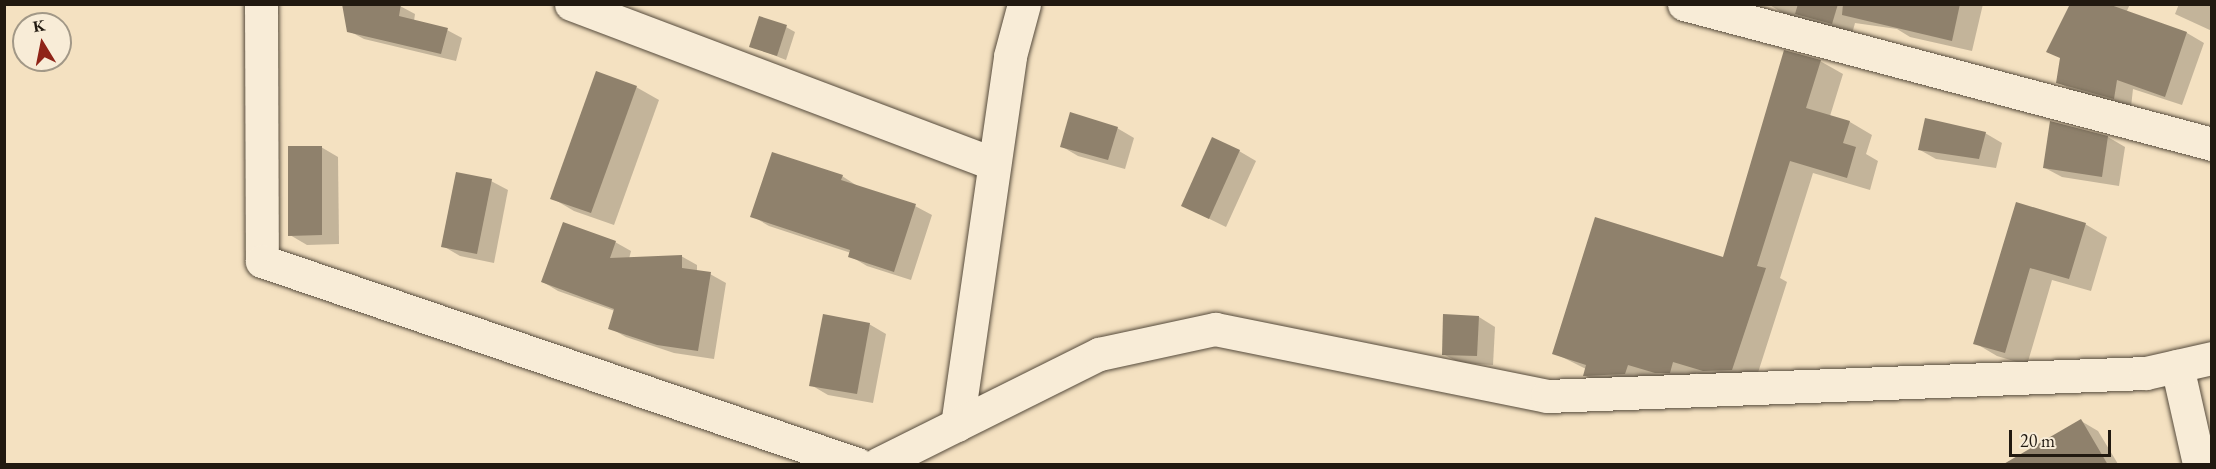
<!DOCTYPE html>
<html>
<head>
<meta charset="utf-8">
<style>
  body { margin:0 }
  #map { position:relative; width:2216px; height:469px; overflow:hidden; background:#f4e1c1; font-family:"EB Garamond",serif }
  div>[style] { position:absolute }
  .shadow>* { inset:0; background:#0003 }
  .building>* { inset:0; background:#8f816c }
  .roads { filter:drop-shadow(0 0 2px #564b3c) drop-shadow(0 0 2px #564b3c) }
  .street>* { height:33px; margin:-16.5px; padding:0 16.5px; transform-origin:16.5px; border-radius:16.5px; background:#f8ecd7 }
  span { translate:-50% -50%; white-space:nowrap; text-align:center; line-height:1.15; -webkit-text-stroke:6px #f8ecd7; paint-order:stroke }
  .frame { position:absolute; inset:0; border:6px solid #211910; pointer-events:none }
  .north { position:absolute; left:12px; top:12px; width:60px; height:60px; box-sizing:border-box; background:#f8ecd7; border:2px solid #a29887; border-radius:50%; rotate:350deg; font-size:16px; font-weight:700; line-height:24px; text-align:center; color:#211910 }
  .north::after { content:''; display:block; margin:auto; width:21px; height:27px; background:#8f2418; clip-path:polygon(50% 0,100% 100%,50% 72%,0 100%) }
  .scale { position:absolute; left:2009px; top:430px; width:102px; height:27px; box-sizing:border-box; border:3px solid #211910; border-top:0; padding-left:8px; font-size:18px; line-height:21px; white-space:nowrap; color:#211910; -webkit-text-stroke:4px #f8ecd7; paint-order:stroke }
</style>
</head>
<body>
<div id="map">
  <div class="shadow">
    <div style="clip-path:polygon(1768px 4px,1983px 4px,1972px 51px,1910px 37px,1897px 29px,1855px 23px,1852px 34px,1786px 15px)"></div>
    <div style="clip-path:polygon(2072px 4px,2130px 4px,2126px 13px,2187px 33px,2204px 43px,2182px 105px,2133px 89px,2131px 107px,2075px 92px,2058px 82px)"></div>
    <div style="clip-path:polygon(2179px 4px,2212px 4px,2212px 31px,2175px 14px)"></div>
    <div style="clip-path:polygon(400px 6px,415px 14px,414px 21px,447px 30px,462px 38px,456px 61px,364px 39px,349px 31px)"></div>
    <div style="clip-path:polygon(786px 27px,795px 32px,786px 60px,751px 46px)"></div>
    <div style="clip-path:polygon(1820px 61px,1843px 74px,1830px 116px,1850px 122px,1872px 135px,1866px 154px,1878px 161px,1870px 190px,1813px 173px,1780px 278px,1787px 282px,1755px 382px,1727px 383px,1696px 373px,1692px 385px,1607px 388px,1584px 375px,1586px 369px,1554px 353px,1724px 259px)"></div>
    <div style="clip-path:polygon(636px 87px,659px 100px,614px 225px,574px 211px,552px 198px)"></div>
    <div style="clip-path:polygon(2052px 122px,2108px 137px,2125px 147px,2119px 186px,2062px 177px,2045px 168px)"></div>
    <div style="clip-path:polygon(1117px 128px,1134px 138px,1125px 169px,1078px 156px,1061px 146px)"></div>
    <div style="clip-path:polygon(1985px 133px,2002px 143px,1996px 168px,1936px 159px,1920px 150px)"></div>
    <div style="clip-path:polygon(321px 147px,338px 157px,339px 244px,307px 245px,290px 235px)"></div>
    <div style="clip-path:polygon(1239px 151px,1256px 161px,1226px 227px,1183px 206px)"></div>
    <div style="clip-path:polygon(842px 176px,859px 187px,915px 206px,932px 215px,911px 280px,867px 266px,850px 256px,851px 253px,769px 226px,752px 216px)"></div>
    <div style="clip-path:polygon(491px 181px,508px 190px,494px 263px,460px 256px,443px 246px)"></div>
    <div style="clip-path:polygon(2017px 204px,2085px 224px,2107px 237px,2091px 291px,2052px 280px,2027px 365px,1997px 356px,1975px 343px)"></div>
    <div style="clip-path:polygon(615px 242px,631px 251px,629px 259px,681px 256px,697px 265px,697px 272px,710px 274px,726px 283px,714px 359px,674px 353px,626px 337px,610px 328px,615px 311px,558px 291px,543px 282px)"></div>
    <div style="clip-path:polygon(1479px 317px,1495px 327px,1493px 365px,1460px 363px,1443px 354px)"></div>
    <div style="clip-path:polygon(869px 324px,886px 334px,873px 403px,828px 395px,811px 385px)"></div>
    <div style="clip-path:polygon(2081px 421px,2098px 431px,2118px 464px,2040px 464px)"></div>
  </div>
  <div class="building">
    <div style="clip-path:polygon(342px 4px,401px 4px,399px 16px,448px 28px,441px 54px,347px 32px)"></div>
    <div style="clip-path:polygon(1798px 4px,1838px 4px,1832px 24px,1795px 14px)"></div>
    <div style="clip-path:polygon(1843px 4px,1960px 4px,1952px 41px,1842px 15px)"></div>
    <div style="clip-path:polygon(2070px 4px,2108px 4px,2187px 32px,2165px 97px,2117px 80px,2114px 99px,2056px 83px,2060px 58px,2046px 52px)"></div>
    <div style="clip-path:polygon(759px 16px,787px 25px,777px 56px,749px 47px)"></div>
    <div style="clip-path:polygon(1784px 50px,1821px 60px,1806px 108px,1850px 121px,1843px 143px,1856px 147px,1847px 178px,1790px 161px,1757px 266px,1766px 268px,1732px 370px,1703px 371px,1673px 362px,1670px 373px,1655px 373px,1628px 365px,1625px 374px,1583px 376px,1586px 365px,1552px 354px,1595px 217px,1723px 257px)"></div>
    <div style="clip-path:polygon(596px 71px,637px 86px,591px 213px,550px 199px)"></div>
    <div style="clip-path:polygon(1070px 112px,1118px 127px,1108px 160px,1060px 147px)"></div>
    <div style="clip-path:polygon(1925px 118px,1986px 132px,1979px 159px,1918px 150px)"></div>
    <div style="clip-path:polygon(2050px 121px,2108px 136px,2102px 177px,2043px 168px)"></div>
    <div style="clip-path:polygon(1212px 137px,1240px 150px,1209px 219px,1181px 206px)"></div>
    <div style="clip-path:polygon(288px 146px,322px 146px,322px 235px,288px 236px)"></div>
    <div style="clip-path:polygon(772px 152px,843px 175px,841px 180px,916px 204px,894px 272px,848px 257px,850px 250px,750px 217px)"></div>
    <div style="clip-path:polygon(456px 172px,492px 179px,477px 254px,441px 247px)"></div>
    <div style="clip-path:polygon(2016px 202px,2086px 223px,2069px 279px,2030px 268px,2005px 353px,1973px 344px)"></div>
    <div style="clip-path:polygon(563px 222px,616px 241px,610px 258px,682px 255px,682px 268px,711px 272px,698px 351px,657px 345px,608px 329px,614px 309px,541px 282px)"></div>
    <div style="clip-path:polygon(823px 314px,870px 323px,857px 394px,809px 386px)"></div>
    <div style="clip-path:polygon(1443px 314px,1479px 316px,1477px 356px,1442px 355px)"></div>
    <div style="clip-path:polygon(2081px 419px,2108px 465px,2002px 465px)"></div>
  </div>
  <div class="roads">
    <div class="street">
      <div style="left:261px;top:4px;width:257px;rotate:89.8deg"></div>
      <div style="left:262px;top:261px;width:629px;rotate:18.84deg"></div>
      <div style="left:571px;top:4px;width:452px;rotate:20.7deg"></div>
      <div style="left:1684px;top:4px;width:546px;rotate:14.85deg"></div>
      <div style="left:2177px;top:366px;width:100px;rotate:77.3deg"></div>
      <div style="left:957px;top:425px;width:373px;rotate:-81.8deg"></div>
      <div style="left:1010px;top:56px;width:54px;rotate:-74.9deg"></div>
      <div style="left:878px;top:464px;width:247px;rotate:-26.5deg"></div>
      <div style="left:1099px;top:354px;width:119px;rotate:-12.2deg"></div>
      <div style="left:1215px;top:329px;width:339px;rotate:11.4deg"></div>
      <div style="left:1547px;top:396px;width:599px;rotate:-2.2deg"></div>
      <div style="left:2146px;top:373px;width:68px;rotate:-12.8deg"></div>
    </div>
  </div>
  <div class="frame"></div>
  <div class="north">K</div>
  <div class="scale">20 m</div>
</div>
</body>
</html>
